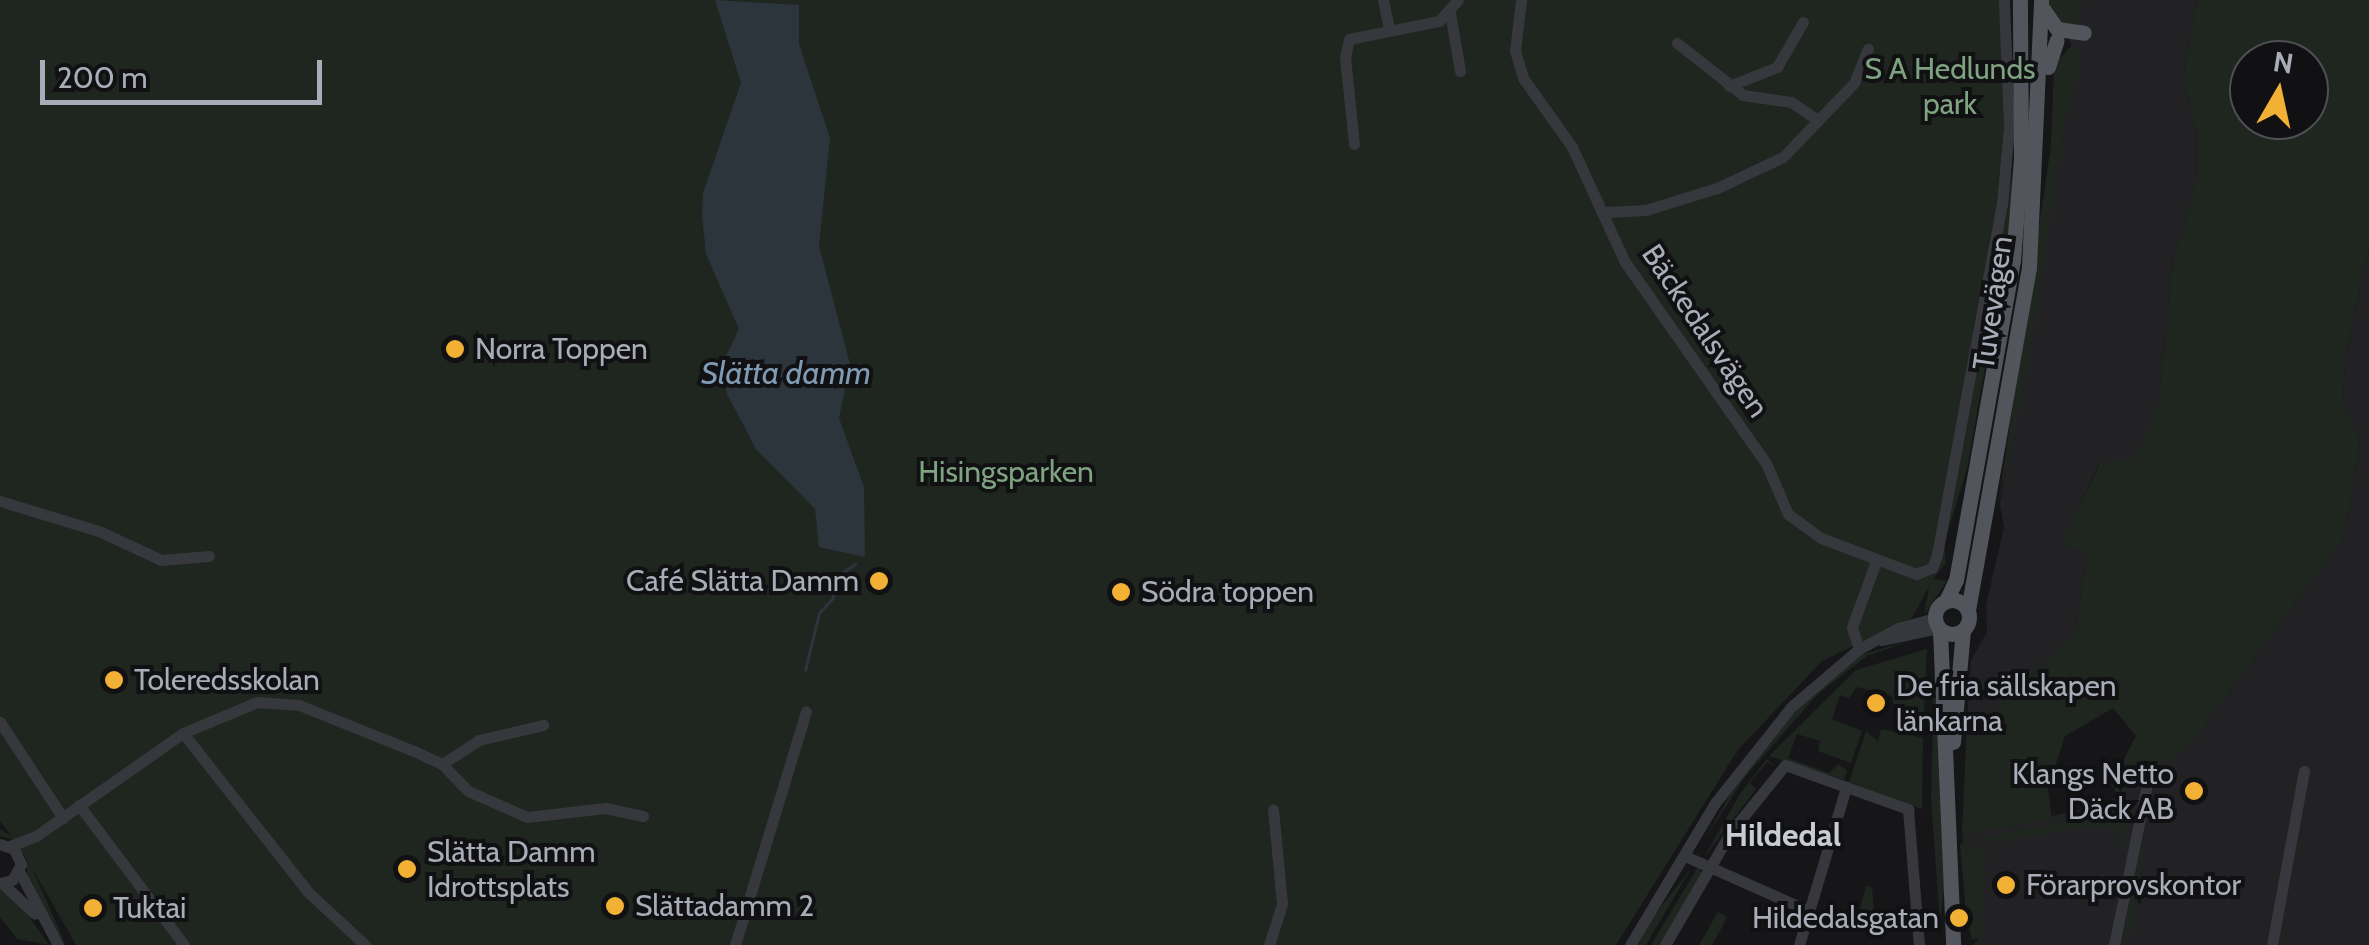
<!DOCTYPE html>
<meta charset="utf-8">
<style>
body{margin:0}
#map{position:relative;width:2369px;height:945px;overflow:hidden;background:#161618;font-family:Cabin,sans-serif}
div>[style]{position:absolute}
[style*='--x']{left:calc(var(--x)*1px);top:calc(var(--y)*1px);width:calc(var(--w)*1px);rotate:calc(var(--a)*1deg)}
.built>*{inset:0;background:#222225}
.green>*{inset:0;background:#1e261f}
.water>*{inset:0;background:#2c353c}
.stream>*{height:2.5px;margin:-1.25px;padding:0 1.25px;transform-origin:1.25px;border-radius:1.25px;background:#2c353c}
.minor>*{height:11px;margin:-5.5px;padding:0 5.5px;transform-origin:5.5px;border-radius:5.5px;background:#37383d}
.major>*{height:15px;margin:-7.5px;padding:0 7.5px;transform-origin:7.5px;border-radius:7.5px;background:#53555c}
.major>.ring{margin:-7.5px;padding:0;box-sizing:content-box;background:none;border:15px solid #53555c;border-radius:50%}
.dots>*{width:28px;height:28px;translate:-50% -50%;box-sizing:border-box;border:5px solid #111113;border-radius:50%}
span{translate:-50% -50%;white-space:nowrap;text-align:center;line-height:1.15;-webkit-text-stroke:8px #111113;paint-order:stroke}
.park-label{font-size:30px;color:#7fa381}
.street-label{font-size:30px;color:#a8adb8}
.poi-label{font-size:30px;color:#a8adb8}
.left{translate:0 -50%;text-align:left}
.right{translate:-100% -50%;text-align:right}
.water-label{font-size:32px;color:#7f9bb3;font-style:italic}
.neighbourhood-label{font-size:32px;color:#c9ccd4;font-weight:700}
.north{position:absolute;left:2229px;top:40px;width:100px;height:100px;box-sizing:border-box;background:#111113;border:2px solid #4d4f55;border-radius:50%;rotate:9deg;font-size:28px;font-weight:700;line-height:40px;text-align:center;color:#a8adb8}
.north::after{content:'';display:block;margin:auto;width:35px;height:45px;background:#f2b134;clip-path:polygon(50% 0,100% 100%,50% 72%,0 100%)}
.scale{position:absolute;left:40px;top:60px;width:282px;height:45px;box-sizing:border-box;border:5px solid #a8adb8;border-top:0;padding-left:12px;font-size:30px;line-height:35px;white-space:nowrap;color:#a8adb8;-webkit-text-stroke:8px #111113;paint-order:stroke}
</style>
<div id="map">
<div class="built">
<i style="clip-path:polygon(2048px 0,2197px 0,2183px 78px,2197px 134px,2196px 184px,2173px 259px,2159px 399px,2149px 431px,2136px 461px,2099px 463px,2063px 543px,2087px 555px,2075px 633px,1966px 742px,1971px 660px,1987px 632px,1986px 605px,2004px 527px,2000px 504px,2064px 127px,2081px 63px)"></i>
<i style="clip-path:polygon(2369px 246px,2369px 945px,1979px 945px,1962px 834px,2087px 809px,2119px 797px,2189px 746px,2344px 538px,2360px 443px,2343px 398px,2345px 358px)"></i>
</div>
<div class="green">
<i style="clip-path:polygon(0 0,2009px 0,2012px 214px,1967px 469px,1944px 544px,1946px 563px,1933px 579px,1947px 581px,1924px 615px,1929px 587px,1912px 618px,1822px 661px,1737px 751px,1616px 945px,76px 945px,32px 868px,66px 945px,27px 886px,27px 860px,14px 840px,0 836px,0 829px,11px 836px,0 821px)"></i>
<i style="clip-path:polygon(2046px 0,2083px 0,2078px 19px,2071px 25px,2055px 21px)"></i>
<i style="clip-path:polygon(evenodd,2197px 0,2369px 0,2369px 246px,2345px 358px,2343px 398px,2360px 443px,2344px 538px,2189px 746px,2119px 797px,2111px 784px,2136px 736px,2113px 708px,2065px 736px,2048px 789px,2052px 819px,1962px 834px,1966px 742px,2075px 633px,2087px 555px,2062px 543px,2100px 463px,2136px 460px,2159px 399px,2173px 259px,2196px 184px,2197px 134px,2183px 78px,2197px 0,2249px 60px,2309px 60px,2309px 120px,2249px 120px,2249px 60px)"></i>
<i style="clip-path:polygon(2072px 45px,2081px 52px,2080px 69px,2064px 127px,2027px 374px,1998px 505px,2051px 145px,2054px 64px)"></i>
<i style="clip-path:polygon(1918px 638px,1867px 656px,1818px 694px,1744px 778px,1704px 841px,1735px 785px,1800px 706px,1857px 656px)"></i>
<i style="clip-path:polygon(1927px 649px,1923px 733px,1897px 723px,1892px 696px,1857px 687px,1849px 698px,1840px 695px,1832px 719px,1862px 731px,1851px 763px,1818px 751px,1820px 741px,1797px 734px,1788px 758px,1829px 773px,1838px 764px,1847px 770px,1844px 780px,1769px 756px,1856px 670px)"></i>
<i style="clip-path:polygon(1934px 666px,1946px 872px,1940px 922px,1931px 800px)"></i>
<i style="clip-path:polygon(1881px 729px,1923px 738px,1922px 809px,1849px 782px,1866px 731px,1878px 741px)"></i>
<i style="clip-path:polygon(1767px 759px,1774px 766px,1767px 762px,1750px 783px,1756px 789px,1703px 859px,1740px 794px)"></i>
<i style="clip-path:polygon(2099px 814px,2128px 818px,2123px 848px,2117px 846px,2119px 830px,2092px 826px,2001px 842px,1977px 839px)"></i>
<i style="clip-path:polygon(1965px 840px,1973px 848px,1986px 846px,1981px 936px,1982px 942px,1998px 945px,1973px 945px,1980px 937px,1972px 940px,1966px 913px,1960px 845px)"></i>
<i style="clip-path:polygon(2146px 844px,2132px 935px,2135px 938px,2125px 930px,2139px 850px)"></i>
<i style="clip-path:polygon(1692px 867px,1646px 945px,1637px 945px,1654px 916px)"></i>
<i style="clip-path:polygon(1698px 867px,1702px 873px,1672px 927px,1660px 945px,1651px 945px)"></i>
<i style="clip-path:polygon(1866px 886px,1872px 887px,1875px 923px,1857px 919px)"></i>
<i style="clip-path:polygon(0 889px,19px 902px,49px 945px,17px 939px,0 917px)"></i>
<i style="clip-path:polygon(1718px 912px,1727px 917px,1720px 931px,1712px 945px,1699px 945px)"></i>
</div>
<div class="water">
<i style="clip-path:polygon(715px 0,799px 5px,799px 44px,830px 138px,819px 246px,850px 364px,839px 418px,864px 487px,865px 557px,819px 547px,815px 509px,756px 449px,727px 394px,725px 358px,739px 329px,706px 254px,702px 215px,703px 193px,741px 83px)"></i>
</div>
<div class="stream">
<i style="--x:805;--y:670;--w:59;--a:-76.2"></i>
<i style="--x:819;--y:613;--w:21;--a:-47"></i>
<i style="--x:833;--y:598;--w:20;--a:-90"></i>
<i style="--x:833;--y:578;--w:26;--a:-32"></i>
</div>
<div class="minor">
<i style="--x:1383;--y:0;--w:29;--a:78"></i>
<i style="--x:1521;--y:0;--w:51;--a:96.7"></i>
<i style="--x:1515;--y:51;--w:28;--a:73"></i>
<i style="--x:1523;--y:78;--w:85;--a:54.6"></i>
<i style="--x:1572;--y:147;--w:127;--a:65.3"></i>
<i style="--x:1625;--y:262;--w:246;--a:55"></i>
<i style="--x:1766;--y:463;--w:56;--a:66.7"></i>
<i style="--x:1788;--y:514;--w:41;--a:36"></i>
<i style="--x:1821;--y:538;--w:102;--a:20.8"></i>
<i style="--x:1916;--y:574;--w:17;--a:-21"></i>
<i style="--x:1932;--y:568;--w:15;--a:-70"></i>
<i style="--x:1937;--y:554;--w:356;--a:-79.5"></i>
<i style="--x:2002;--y:204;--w:77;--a:-84.8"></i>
<i style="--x:2009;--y:127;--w:127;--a:-92.3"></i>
<i style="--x:1450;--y:13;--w:59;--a:80.2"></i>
<i style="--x:1677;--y:43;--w:84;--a:38.2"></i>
<i style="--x:1743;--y:95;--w:49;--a:8.3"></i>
<i style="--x:1791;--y:102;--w:32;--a:34"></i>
<i style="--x:1729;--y:86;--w:52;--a:-21.6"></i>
<i style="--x:1777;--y:67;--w:52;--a:-60"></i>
<i style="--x:1354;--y:144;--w:87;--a:-95.9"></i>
<i style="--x:1345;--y:57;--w:18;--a:-77"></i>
<i style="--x:1349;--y:39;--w:92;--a:-11.3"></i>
<i style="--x:1439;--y:21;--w:28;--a:-48"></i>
<i style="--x:1606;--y:212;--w:40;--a:-2.9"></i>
<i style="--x:1646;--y:210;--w:74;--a:-17.2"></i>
<i style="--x:1717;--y:188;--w:73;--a:-25.2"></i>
<i style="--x:1783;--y:157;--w:103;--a:-46.2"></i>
<i style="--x:1854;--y:83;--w:37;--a:-68"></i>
<i style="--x:0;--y:501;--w:103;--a:16.9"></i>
<i style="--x:99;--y:531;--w:68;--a:25.1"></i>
<i style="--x:161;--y:560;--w:48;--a:-4.8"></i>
<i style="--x:1881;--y:640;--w:58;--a:-11.9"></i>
<i style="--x:1859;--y:649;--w:23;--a:-108"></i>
<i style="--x:1852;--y:627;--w:70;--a:-70"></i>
<i style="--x:0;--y:722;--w:115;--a:56.7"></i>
<i style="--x:183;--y:733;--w:202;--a:51.8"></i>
<i style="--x:308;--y:892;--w:78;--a:42.9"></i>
<i style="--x:442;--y:764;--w:44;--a:-33"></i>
<i style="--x:479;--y:740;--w:66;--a:-13.2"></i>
<i style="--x:79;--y:805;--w:175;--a:53.1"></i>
<i style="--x:0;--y:844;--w:15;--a:20"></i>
<i style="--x:14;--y:849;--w:17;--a:65"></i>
<i style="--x:21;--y:864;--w:18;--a:119"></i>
<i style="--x:12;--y:880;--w:12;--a:166"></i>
<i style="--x:10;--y:846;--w:28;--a:-21"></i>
<i style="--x:36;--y:836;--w:179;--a:-35"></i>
<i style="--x:183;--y:733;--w:80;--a:-22.7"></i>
<i style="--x:257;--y:702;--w:42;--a:4.1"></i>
<i style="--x:299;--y:705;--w:124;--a:21.8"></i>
<i style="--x:414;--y:751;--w:31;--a:25"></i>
<i style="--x:442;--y:764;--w:37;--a:46"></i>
<i style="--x:468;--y:791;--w:64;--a:23.8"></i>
<i style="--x:527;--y:817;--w:79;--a:-6.6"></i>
<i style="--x:605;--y:808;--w:39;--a:12"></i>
<i style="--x:1685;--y:856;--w:136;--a:23.9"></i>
<i style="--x:19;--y:871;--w:84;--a:62.2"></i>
<i style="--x:2;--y:883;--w:45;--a:43.2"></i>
<i style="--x:735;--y:945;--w:244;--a:-73.1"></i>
<i style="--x:1269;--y:945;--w:43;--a:-72.4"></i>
<i style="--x:1282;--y:904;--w:95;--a:-95.4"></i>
<i style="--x:1630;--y:945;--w:165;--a:-59.1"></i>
<i style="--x:1715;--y:803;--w:122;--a:-51.6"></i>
<i style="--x:1791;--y:707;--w:89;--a:-40.5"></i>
<i style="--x:1859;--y:649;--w:44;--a:-28.3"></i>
<i style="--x:1898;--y:628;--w:39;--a:-15"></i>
<i style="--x:1665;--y:945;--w:129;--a:-59.9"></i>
<i style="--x:1730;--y:833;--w:87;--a:-51"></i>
<i style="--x:1785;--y:765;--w:131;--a:19.7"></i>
<i style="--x:1908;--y:809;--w:136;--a:85.4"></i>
<i style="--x:1799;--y:945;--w:165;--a:-73.4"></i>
<i style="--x:2114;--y:945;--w:169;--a:-78.4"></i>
<i style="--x:2272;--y:945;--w:177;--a:-79.6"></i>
</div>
<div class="major">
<i style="--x:2043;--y:9;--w:24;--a:55"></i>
<i style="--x:2057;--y:29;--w:27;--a:8"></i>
<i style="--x:2048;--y:67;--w:28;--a:-72"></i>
<i class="ring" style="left:1935px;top:600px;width:19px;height:19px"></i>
<i style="--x:1946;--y:601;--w:23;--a:-65"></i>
<i style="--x:1956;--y:580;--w:325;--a:-79.9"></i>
<i style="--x:2013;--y:260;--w:101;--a:-85.5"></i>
<i style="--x:2021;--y:159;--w:159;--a:-90.4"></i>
<i style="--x:1968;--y:610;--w:348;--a:-79.9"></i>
<i style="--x:2029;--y:267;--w:267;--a:-87.4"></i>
<i style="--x:1940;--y:630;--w:315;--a:87.6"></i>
<i style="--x:1953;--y:742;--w:112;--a:-84.9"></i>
</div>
<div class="dots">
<i style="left:455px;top:349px;background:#f2b134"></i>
<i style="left:879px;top:581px;background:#f2b134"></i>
<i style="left:1121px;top:592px;background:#f2b134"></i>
<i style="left:114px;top:680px;background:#f2b134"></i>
<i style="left:1876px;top:703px;background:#f2b134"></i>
<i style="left:2194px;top:791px;background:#f2b134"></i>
<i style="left:407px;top:869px;background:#f2b134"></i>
<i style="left:2006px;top:885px;background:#f2b134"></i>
<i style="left:615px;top:906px;background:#f2b134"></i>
<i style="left:93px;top:908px;background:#f2b134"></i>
<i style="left:1959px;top:918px;background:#f2b134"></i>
</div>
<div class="park-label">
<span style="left:1950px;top:86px">S A Hedlunds<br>park</span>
<span style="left:1006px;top:472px">Hisingsparken</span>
</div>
<div class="street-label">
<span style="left:1993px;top:303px;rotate:-82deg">Tuvevägen</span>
<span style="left:1705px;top:331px;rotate:56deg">Bäckedalsvägen</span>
</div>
<div class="poi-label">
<span class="left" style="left:475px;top:349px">Norra Toppen</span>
<span class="right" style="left:859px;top:581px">Café Slätta Damm</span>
<span class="left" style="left:1141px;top:592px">Södra toppen</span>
<span class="left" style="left:134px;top:680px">Toleredsskolan</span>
<span class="left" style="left:1896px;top:703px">De fria sällskapen<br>länkarna</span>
<span class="right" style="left:2174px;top:791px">Klangs Netto<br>Däck AB</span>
<span class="left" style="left:427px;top:869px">Slätta Damm<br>Idrottsplats</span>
<span class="left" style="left:2026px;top:885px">Förarprovskontor</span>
<span class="left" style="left:635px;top:906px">Slättadamm 2</span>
<span class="left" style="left:113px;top:908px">Tuktai</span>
<span class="right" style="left:1939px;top:918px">Hildedalsgatan</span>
</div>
<div class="water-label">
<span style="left:786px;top:373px">Slätta damm</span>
</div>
<div class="neighbourhood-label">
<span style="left:1783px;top:835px">Hildedal</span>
</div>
<div class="north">N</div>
<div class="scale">200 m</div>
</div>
